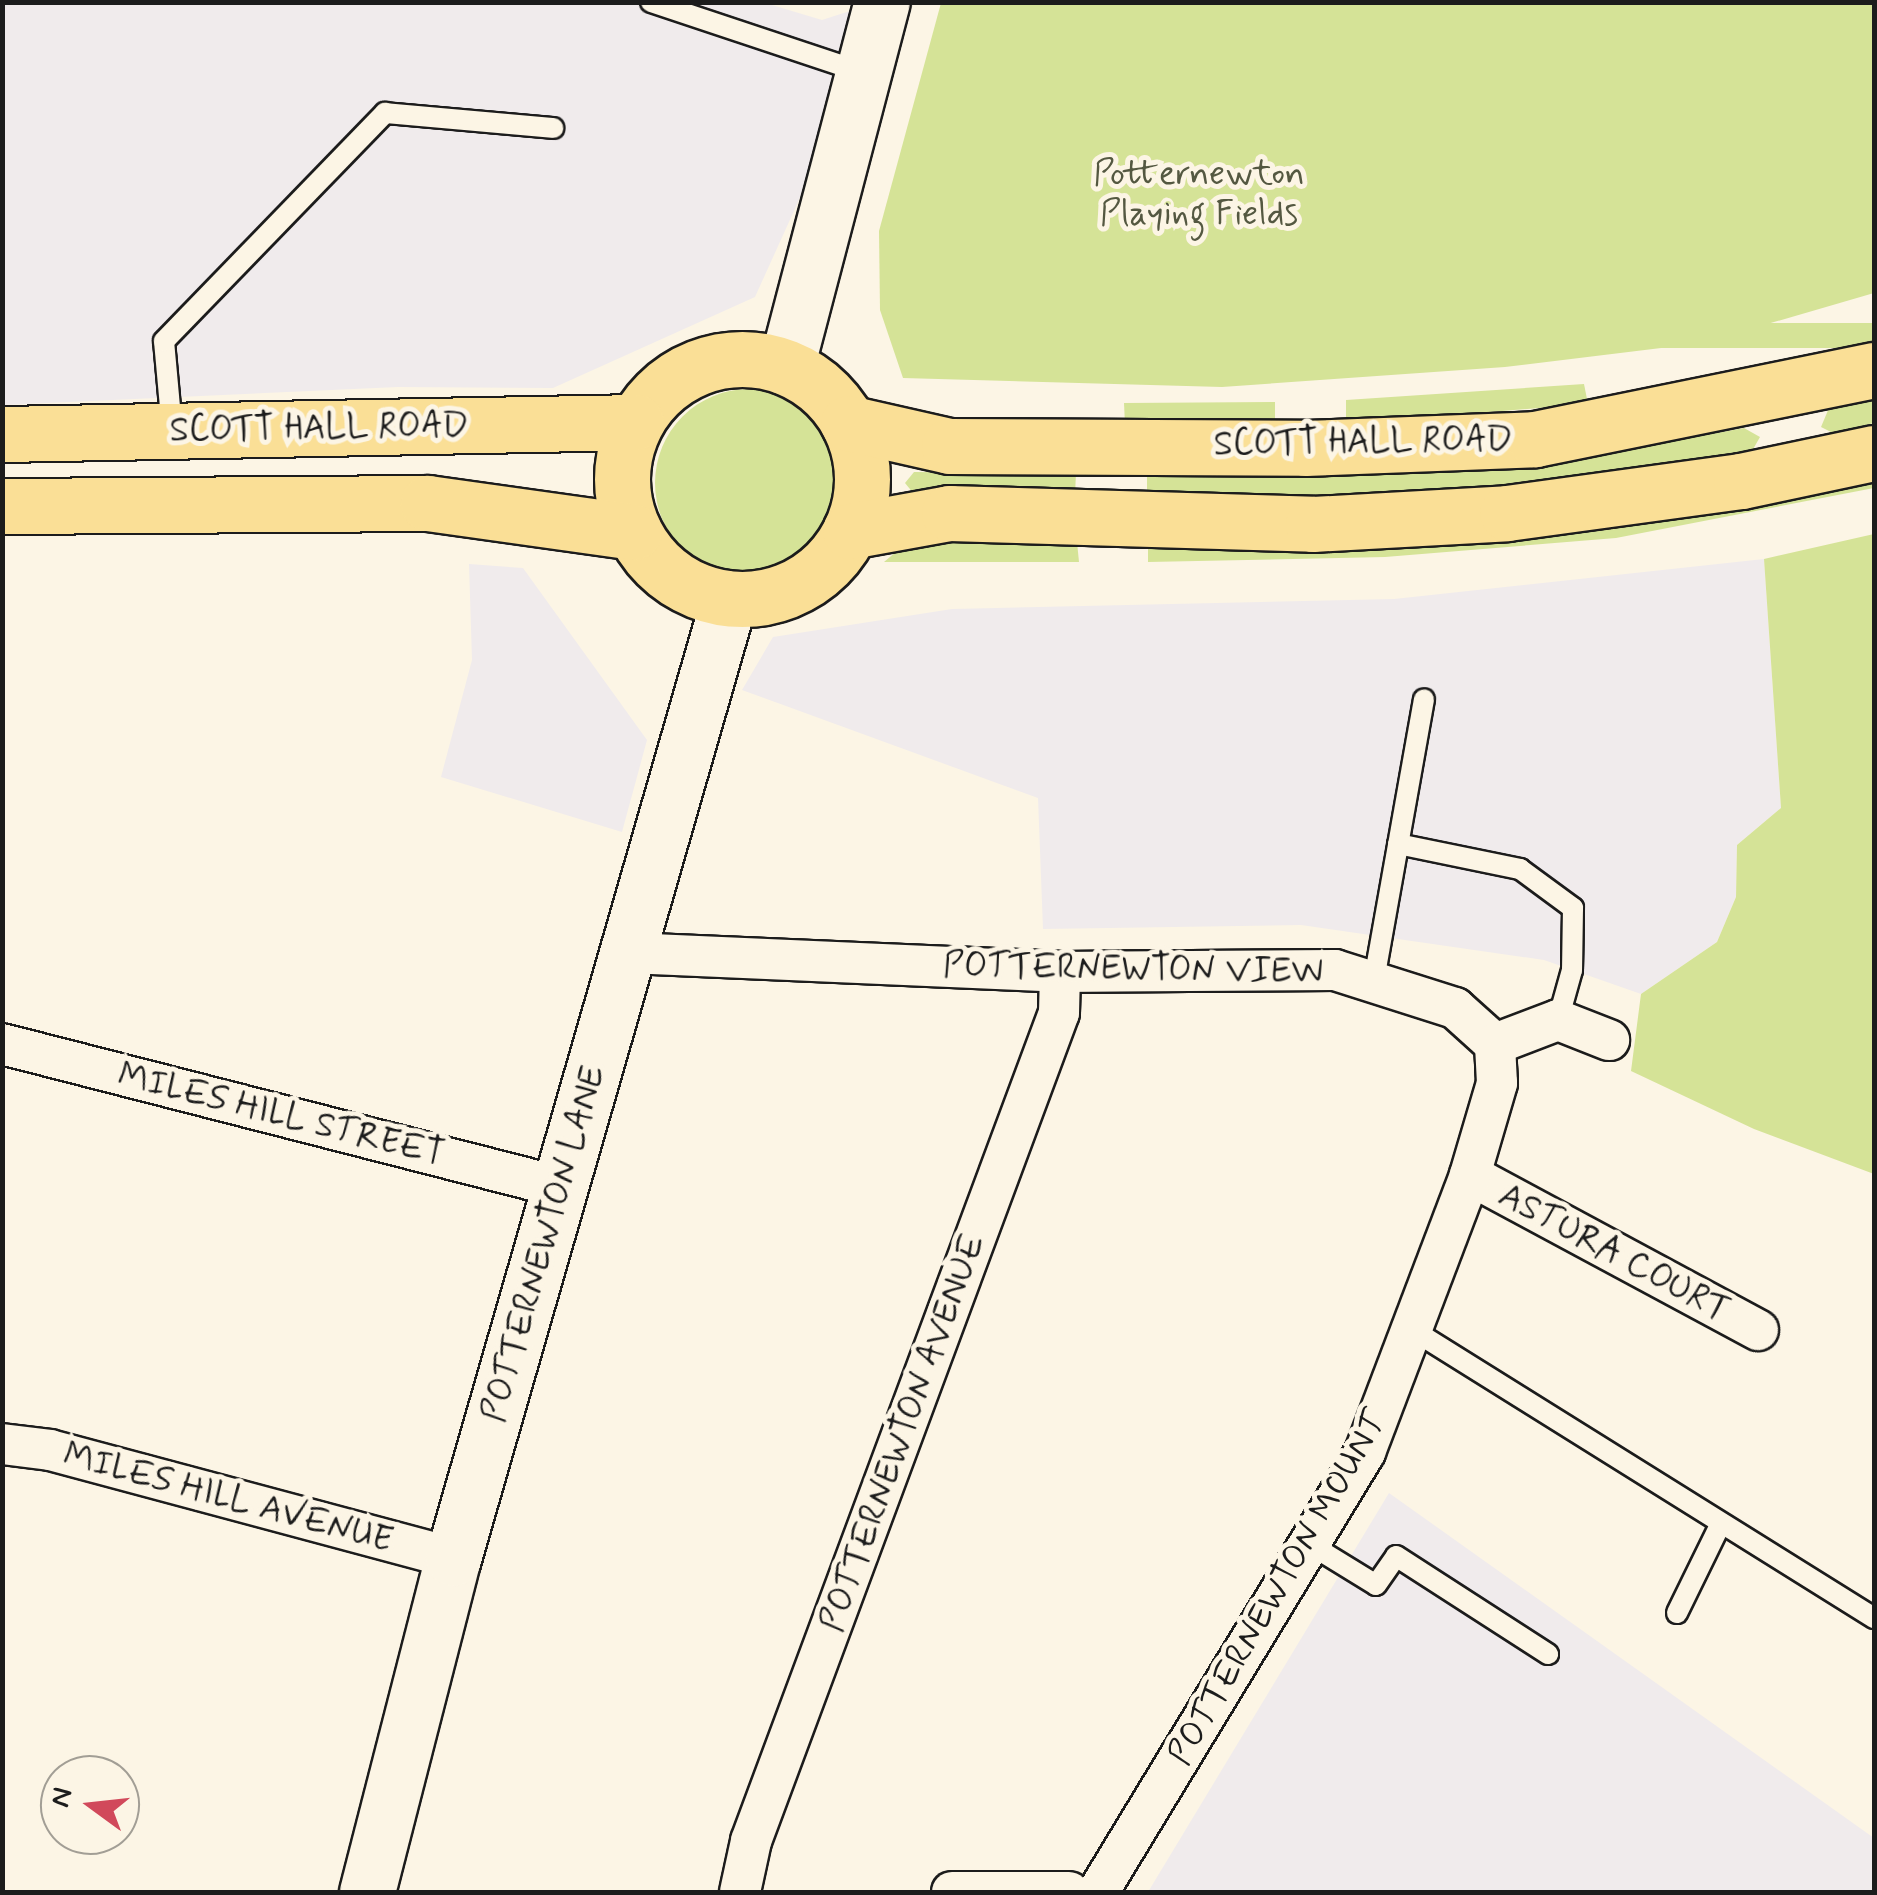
<!DOCTYPE html>
<style>
body{margin:0}
#map{position:relative;width:1877px;height:1895px;overflow:hidden;background:#fcf5e5;font-family:Mynerve,sans-serif}
div>[style]{position:absolute}
[style*='--x']{left:calc(var(--x)*1px);top:calc(var(--y)*1px);width:calc(var(--w)*1px);rotate:calc(var(--a)*1deg)}
.built>*{inset:0;background:#f0ebec}
.green>*{inset:0;background:#d5e397;transform-origin:0 0}
.round{border-radius:50%}
.roads{filter:drop-shadow(2px 0 #1c1c1c) drop-shadow(-2px 0 #1c1c1c) drop-shadow(0 2px #1c1c1c) drop-shadow(0 -2px #1c1c1c)}
.service>*{height:20px;margin:-10px;padding:0 10px;transform-origin:10px;border-radius:10px;background:#fcf5e5}
.minor>*{height:40px;margin:-20px;padding:0 20px;transform-origin:20px;border-radius:20px;background:#fcf5e5}
.secondary>*{height:55px;margin:-27.5px;padding:0 27.5px;transform-origin:27.5px;border-radius:27.5px;background:#fcf5e5}
.trunk>*{height:55px;margin:-27.5px;padding:0 27.5px;transform-origin:27.5px;border-radius:27.5px;background:#fadf96}
.trunk>.ring{margin:-27.5px;padding:0;box-sizing:content-box;background:none;border:55px solid #fadf96;border-radius:50%}
span{translate:-50% -50%;white-space:nowrap;text-align:center;line-height:1.15;-webkit-text-stroke:10px #fcf5e5;paint-order:stroke}
.park-label{font-size:35px;color:#545841}
.street-label{font-size:35px;color:#1c1c1c}
.frame{position:absolute;inset:0;border:5px solid #1c1c1c;pointer-events:none}
.north{position:absolute;left:40px;top:1755px;width:100px;height:100px;box-sizing:border-box;background:#fcf5e5;border:2px solid #a29e95;border-radius:50%;rotate:285deg;font-size:28px;font-weight:700;line-height:40px;text-align:center;color:#1c1c1c}
.north::after{content:'';display:block;margin:auto;width:35px;height:45px;background:#d1495b;clip-path:polygon(50% 0,100% 100%,50% 72%,0 100%)}
</style>
<div id="map">
<div class="built">
<i style="clip-path:polygon(762px 2px,822px 20px,856px 9px,812px 171px,755px 297px,553px 388px,398px 387px,3px 405px,2px 3px)"></i>
<i style="clip-path:polygon(1764px 559px,1781px 808px,1737px 845px,1736px 897px,1717px 942px,1641px 994px,1544px 960px,1301px 925px,1043px 929px,1038px 798px,742px 690px,773px 637px,952px 609px,1394px 599px)"></i>
<i style="clip-path:polygon(469px 564px,523px 568px,647px 740px,622px 832px,441px 777px,472px 660px)"></i>
<i style="clip-path:polygon(1389px 1493px,1874px 1838px,1874px 1892px,1148px 1892px)"></i>
</div>
<div class="green">
<i style="clip-path:polygon(941px 3px,1874px 3px,1874px 293px,1702px 343px,1505px 367px,1222px 387px,903px 378px,880px 310px,879px 231px)"></i>
<i style="left:1874px;top:323px;width:25px;height:272px;rotate:90deg"></i>
<i style="clip-path:polygon(1584px 384px,1588px 404px,1346px 424px,1346px 400px)"></i>
<i class="round" style="left:655px;top:389px;width:188px;height:188px"></i>
<i style="clip-path:polygon(1874px 400px,1874px 423px,1833px 433px,1821px 427px,1829px 408px)"></i>
<i style="clip-path:polygon(1275px 402px,1275px 421px,1125px 425px,1124px 403px)"></i>
<i style="clip-path:polygon(1744px 428px,1760px 437px,1752px 451px,1582px 482px,1325px 497px,1147px 496px,1147px 473px,1468px 470px,1576px 459px)"></i>
<i style="clip-path:polygon(1874px 469px,1874px 488px,1616px 538px,1385px 557px,1148px 562px,1148px 542px)"></i>
<i style="clip-path:polygon(914px 472px,1076px 473px,1075px 495px,914px 494px,905px 483px)"></i>
<i style="clip-path:polygon(1874px 534px,1874px 1174px,1754px 1129px,1631px 1071px,1641px 994px,1717px 942px,1736px 897px,1737px 845px,1781px 808px,1764px 559px)"></i>
<i style="clip-path:polygon(937px 539px,1077px 542px,1079px 562px,884px 562px,904px 545px)"></i>
</div>
<div class="roads">
<div class="service">
<i style="--x:651;--y:2;--w:222;--a:18.4"></i>
<i style="--x:172;--y:429;--w:88;--a:-95.2"></i>
<i style="--x:164;--y:341;--w:318;--a:-45.9"></i>
<i style="--x:385;--y:113;--w:169;--a:5.1"></i>
<i style="--x:1398;--y:844;--w:125;--a:11.6"></i>
<i style="--x:1520;--y:869;--w:66;--a:36.3"></i>
<i style="--x:1573;--y:908;--w:62;--a:90.9"></i>
<i style="--x:1572;--y:970;--w:52;--a:105.6"></i>
<i style="--x:1374;--y:980;--w:285;--a:-79.9"></i>
<i style="--x:1416;--y:1332;--w:540;--a:31.98"></i>
<i style="--x:1311;--y:1545;--w:76;--a:31.6"></i>
<i style="--x:1376;--y:1585;--w:35;--a:-55"></i>
<i style="--x:1396;--y:1556;--w:181;--a:32.8"></i>
<i style="--x:1677;--y:1613;--w:100;--a:-63.9"></i>
</div>
<div class="minor">
<i style="--x:629;--y:953;--w:431;--a:2.5"></i>
<i style="--x:1060;--y:972;--w:275;--a:-0.4"></i>
<i style="--x:1335;--y:970;--w:126;--a:17.6"></i>
<i style="--x:1455;--y:1008;--w:54;--a:42"></i>
<i style="--x:1495;--y:1044;--w:67;--a:-20.9"></i>
<i style="--x:1558;--y:1020;--w:55;--a:21.4"></i>
<i style="--x:2;--y:1044;--w:576;--a:14.37"></i>
<i style="--x:1470;--y:1175;--w:327;--a:28.3"></i>
<i style="--x:2;--y:1444;--w:48;--a:7.1"></i>
<i style="--x:50;--y:1450;--w:417;--a:15"></i>
<i style="--x:740;--y:1892;--w:52;--a:-77.8"></i>
<i style="--x:751;--y:1841;--w:883;--a:-69.6"></i>
<i style="--x:1059;--y:1013;--w:41;--a:-88.6"></i>
<i style="--x:952;--y:1892;--w:117;--a:0"></i>
<i style="--x:1098;--y:1892;--w:515;--a:-58.75"></i>
<i style="--x:1365;--y:1452;--w:296;--a:-69.2"></i>
<i style="--x:1470;--y:1175;--w:96;--a:-73.6"></i>
<i style="--x:1497;--y:1083;--w:39;--a:-93"></i>
</div>
<div class="secondary">
<i style="--x:786;--y:367;--w:377;--a:-75.3"></i>
<i style="--x:367;--y:1892;--w:345;--a:-75.6"></i>
<i style="--x:453;--y:1558;--w:998;--a:-73.94"></i>
</div>
<div class="trunk">
<i class="ring" style="left:622px;top:359px;width:185px;height:185px"></i>
<i style="--x:848;--y:423;--w:104;--a:12.8"></i>
<i style="--x:949;--y:446;--w:356;--a:0.3"></i>
<i style="--x:1305;--y:448;--w:230;--a:-2.2"></i>
<i style="--x:1535;--y:439;--w:346;--a:-11.5"></i>
<i style="--x:2;--y:434;--w:634;--a:-1.08"></i>
<i style="--x:2;--y:506;--w:426;--a:-0.4"></i>
<i style="--x:428;--y:503;--w:208;--a:8"></i>
<i style="--x:850;--y:531;--w:101;--a:-10.3"></i>
<i style="--x:949;--y:513;--w:364;--a:1.7"></i>
<i style="--x:1313;--y:524;--w:194;--a:-3.2"></i>
<i style="--x:1507;--y:513;--w:236;--a:-7.8"></i>
<i style="--x:1741;--y:481;--w:136;--a:-11.9"></i>
</div>
</div>
<div class="park-label">
<span style="left:1199px;top:194px">Potternewton<br>Playing Fields</span>
</div>
<div class="street-label">
<span style="left:319px;top:428px;rotate:-1deg">SCOTT HALL ROAD</span>
<span style="left:1363px;top:442px;rotate:-1deg">SCOTT HALL ROAD</span>
<span style="left:1133px;top:969px;rotate:1deg">POTTERNEWTON VIEW</span>
<span style="left:281px;top:1115px;rotate:14deg">MILES HILL STREET</span>
<span style="left:544px;top:1244px;rotate:-74deg">POTTERNEWTON LANE</span>
<span style="left:1614px;top:1253px;rotate:28deg">ASTURA COURT</span>
<span style="left:903px;top:1433px;rotate:-70deg">POTTERNEWTON AVENUE</span>
<span style="left:228px;top:1498px;rotate:15deg">MILES HILL AVENUE</span>
<span style="left:1278px;top:1588px;rotate:-60deg">POTTERNEWTON MOUNT</span>
</div>
<div class="frame"></div>
<div class="north">N</div>
</div>
